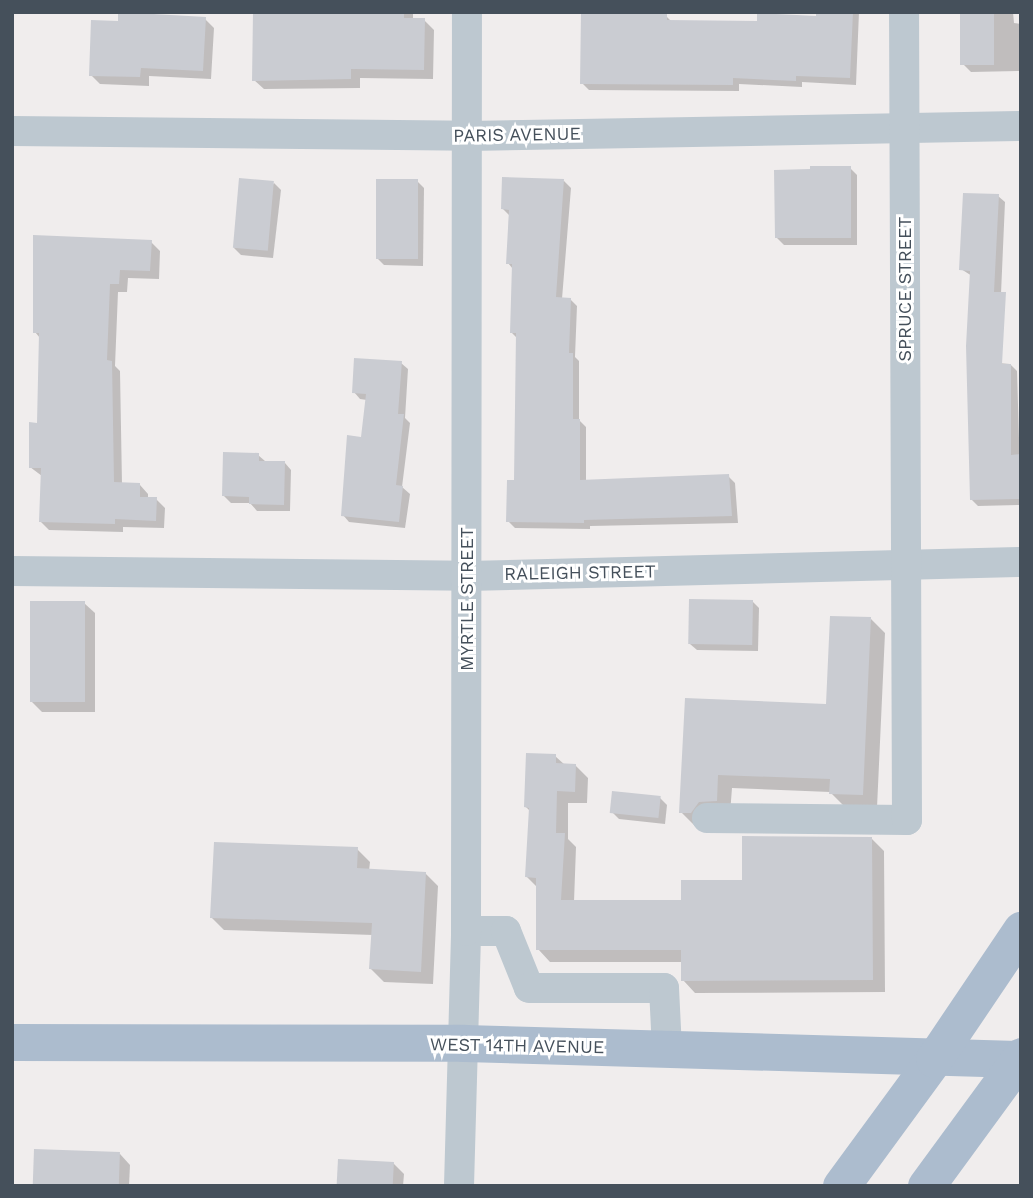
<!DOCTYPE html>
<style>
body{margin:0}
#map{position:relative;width:1033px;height:1198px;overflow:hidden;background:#f0eded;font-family:"Work Sans",sans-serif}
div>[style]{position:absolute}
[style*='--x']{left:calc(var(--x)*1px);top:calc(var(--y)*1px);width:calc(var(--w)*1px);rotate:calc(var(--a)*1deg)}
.shadow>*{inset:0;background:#0003}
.building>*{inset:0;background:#caccd2;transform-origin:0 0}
.minor>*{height:30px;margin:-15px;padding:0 15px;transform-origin:15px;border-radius:15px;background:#bdc8d0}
.major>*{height:37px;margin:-18.5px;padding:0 18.5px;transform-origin:18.5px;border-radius:18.5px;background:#acbcce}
span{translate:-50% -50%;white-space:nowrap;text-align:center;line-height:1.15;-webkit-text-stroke:6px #fff;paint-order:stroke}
.street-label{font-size:18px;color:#45505b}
.frame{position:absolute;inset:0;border:14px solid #45505b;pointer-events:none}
</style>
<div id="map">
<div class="shadow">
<i style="clip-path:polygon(120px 12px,205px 19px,214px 28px,211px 79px,149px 76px,149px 86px,100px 84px,91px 75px,120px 23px)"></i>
<i style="clip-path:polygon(255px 12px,413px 12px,413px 20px,424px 20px,434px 30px,433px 79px,360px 78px,360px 88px,264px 89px,254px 80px)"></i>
<i style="clip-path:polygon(582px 12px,666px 16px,672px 22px,759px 23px,818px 17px,818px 12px,859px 12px,856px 85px,802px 82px,802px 87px,739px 84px,739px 91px,589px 90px,582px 83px)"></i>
<i style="clip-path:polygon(962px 12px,1013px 12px,1014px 23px,1021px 24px,1021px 71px,971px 72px,963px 64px)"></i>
<i style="clip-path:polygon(850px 168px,857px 175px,857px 245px,784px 245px,777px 238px)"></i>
<i style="clip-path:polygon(417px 181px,424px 188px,423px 266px,384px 265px,377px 258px)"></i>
<i style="clip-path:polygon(564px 181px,571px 188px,562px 299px,570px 299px,577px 306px,575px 357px,579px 361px,579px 420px,586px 427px,586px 481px,728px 476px,735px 483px,738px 523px,590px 526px,590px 529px,515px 528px,508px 521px,516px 482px,518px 339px,512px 333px,513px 269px,508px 263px,509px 215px,503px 209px)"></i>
<i style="clip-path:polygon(274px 183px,281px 190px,273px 258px,241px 255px,234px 248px)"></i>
<i style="clip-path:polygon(998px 196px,1005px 202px,998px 363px,1010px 364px,1017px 371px,1021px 505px,978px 506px,971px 499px,972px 276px,961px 269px)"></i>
<i style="clip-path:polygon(151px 242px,160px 251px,159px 279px,128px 278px,127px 292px,118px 292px,115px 366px,120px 371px,122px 484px,140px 485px,148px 494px,148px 499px,156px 499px,165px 508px,164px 528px,123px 527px,123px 532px,49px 530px,41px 522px,42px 476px,30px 467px,38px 424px,40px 338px,35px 332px)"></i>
<i style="clip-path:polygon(401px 363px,408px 369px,405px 418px,410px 423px,402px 487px,410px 494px,405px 528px,349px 522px,343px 515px,363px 439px,367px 400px,360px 399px,354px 392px)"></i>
<i style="clip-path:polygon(258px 455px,265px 461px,285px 463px,291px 470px,290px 511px,257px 511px,250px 503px,231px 503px,224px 496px)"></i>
<i style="clip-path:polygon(752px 601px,759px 608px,758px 651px,697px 650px,690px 644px)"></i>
<i style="clip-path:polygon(84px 603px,95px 613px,95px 712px,42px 712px,32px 702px)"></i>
<i style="clip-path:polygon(871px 619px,885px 633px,877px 808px,845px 807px,830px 792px,732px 788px,730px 814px,695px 826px,681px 812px,686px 699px,828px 706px)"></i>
<i style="clip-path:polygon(555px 756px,565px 765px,575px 765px,588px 778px,587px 803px,568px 803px,568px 839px,576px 847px,574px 902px,683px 902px,872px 839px,884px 851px,885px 992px,695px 993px,683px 980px,683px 962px,550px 962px,538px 949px,538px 888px,527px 877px,530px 811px,526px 807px)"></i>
<i style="clip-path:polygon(660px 798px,667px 805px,665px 824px,619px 819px,612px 812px)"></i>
<i style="clip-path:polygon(357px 849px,370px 862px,369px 871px,425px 873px,438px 886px,433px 984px,384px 982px,371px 969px,373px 935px,224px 930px,211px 917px)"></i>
<i style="clip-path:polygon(120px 1154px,130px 1165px,129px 1186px,34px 1186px)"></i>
<i style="clip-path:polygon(393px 1163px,404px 1174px,403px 1186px,338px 1186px)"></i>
</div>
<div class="building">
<i style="clip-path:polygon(118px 12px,206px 17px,203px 71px,141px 68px,140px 77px,89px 76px,91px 20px,118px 21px)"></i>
<i style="clip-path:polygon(253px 12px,404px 12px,404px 18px,425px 18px,424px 70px,351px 69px,351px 79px,252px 81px)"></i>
<i style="clip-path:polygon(581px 12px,667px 14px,667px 20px,757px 21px,757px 13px,816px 16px,816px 12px,853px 12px,850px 78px,796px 76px,796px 81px,733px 78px,733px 85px,580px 84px)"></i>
<i style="left:960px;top:12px;width:34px;height:53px"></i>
<i style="clip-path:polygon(810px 166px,851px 166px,851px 238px,775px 238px,774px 170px,810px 169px)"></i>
<i style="clip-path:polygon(502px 177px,564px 179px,556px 297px,571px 298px,569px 353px,573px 353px,573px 419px,580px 419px,580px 480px,729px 474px,732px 516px,584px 520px,584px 523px,506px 522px,507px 480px,514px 480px,516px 333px,510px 333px,512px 264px,506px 264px,509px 210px,501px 209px)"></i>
<i style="left:239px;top:178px;width:35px;height:70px;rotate:5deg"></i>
<i style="left:376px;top:179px;width:42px;height:80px"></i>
<i style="clip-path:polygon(963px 193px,999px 194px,994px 292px,1006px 292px,1002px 364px,1011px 364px,1011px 455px,1021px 454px,1021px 499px,970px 500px,966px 346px,970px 271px,959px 270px)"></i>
<i style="clip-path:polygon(33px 235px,152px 240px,150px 271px,120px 270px,119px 284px,110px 284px,107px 360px,112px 361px,114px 482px,140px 483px,140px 497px,157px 497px,156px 521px,115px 519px,115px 524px,39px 522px,41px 468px,29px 468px,29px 422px,37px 423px,39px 333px,33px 333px)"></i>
<i style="clip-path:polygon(354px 358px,402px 361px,398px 414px,404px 414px,396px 485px,403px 486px,399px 522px,341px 516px,347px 435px,361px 437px,366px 394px,352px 393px)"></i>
<i style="clip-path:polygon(223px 452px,259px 453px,259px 461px,285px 461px,284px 505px,249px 504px,249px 497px,222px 496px)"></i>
<i style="left:689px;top:599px;width:64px;height:45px;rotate:1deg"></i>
<i style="left:30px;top:601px;width:55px;height:101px"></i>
<i style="clip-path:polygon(830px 616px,871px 617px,863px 795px,829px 794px,830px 779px,718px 775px,717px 801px,699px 802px,691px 813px,679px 813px,685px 698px,826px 704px)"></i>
<i style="clip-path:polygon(526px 753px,556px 754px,556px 763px,576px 764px,575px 792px,557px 791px,556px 833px,565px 833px,561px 900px,681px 900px,681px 880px,742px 880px,742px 836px,872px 837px,873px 980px,681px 981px,681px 950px,536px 950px,536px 878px,525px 877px,529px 808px,524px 807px)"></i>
<i style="left:612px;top:791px;width:49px;height:22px;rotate:6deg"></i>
<i style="clip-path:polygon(214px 842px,358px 847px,357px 868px,426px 872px,421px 972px,369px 969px,372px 923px,210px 918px)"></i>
<i style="left:34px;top:1149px;width:86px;height:37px;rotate:2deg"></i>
<i style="left:338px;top:1159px;width:56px;height:27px;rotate:3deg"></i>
</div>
<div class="minor">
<i style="--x:12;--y:131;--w:457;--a:0.6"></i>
<i style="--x:469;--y:136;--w:552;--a:-1.04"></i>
<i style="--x:12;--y:571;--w:455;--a:0.6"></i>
<i style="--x:467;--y:576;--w:554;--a:-1.45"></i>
<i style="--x:707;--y:818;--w:200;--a:0.6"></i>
<i style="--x:907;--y:820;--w:808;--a:-90.21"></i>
<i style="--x:466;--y:931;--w:40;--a:0"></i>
<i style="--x:506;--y:931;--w:61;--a:68"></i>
<i style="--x:529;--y:988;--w:135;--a:0"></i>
<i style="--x:664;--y:988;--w:62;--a:87.2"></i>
<i style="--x:459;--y:1186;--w:255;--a:-88.4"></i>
<i style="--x:466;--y:931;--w:919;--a:-89.94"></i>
</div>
<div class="major">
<i style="--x:12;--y:1042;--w:452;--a:0.1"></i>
<i style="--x:464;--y:1043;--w:554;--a:1.65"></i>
<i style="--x:841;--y:1186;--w:157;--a:-53.8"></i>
<i style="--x:934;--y:1059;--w:156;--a:-56"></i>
<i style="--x:926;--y:1186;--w:161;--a:-53.8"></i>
</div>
<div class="street-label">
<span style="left:517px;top:135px;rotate:-1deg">PARIS AVENUE</span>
<span style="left:905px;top:289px;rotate:-90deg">SPRUCE STREET</span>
<span style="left:580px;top:573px;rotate:-1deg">RALEIGH STREET</span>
<span style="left:467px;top:599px;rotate:-90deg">MYRTLE STREET</span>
<span style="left:517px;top:1046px;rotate:1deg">WEST 14TH AVENUE</span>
</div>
<div class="frame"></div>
</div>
